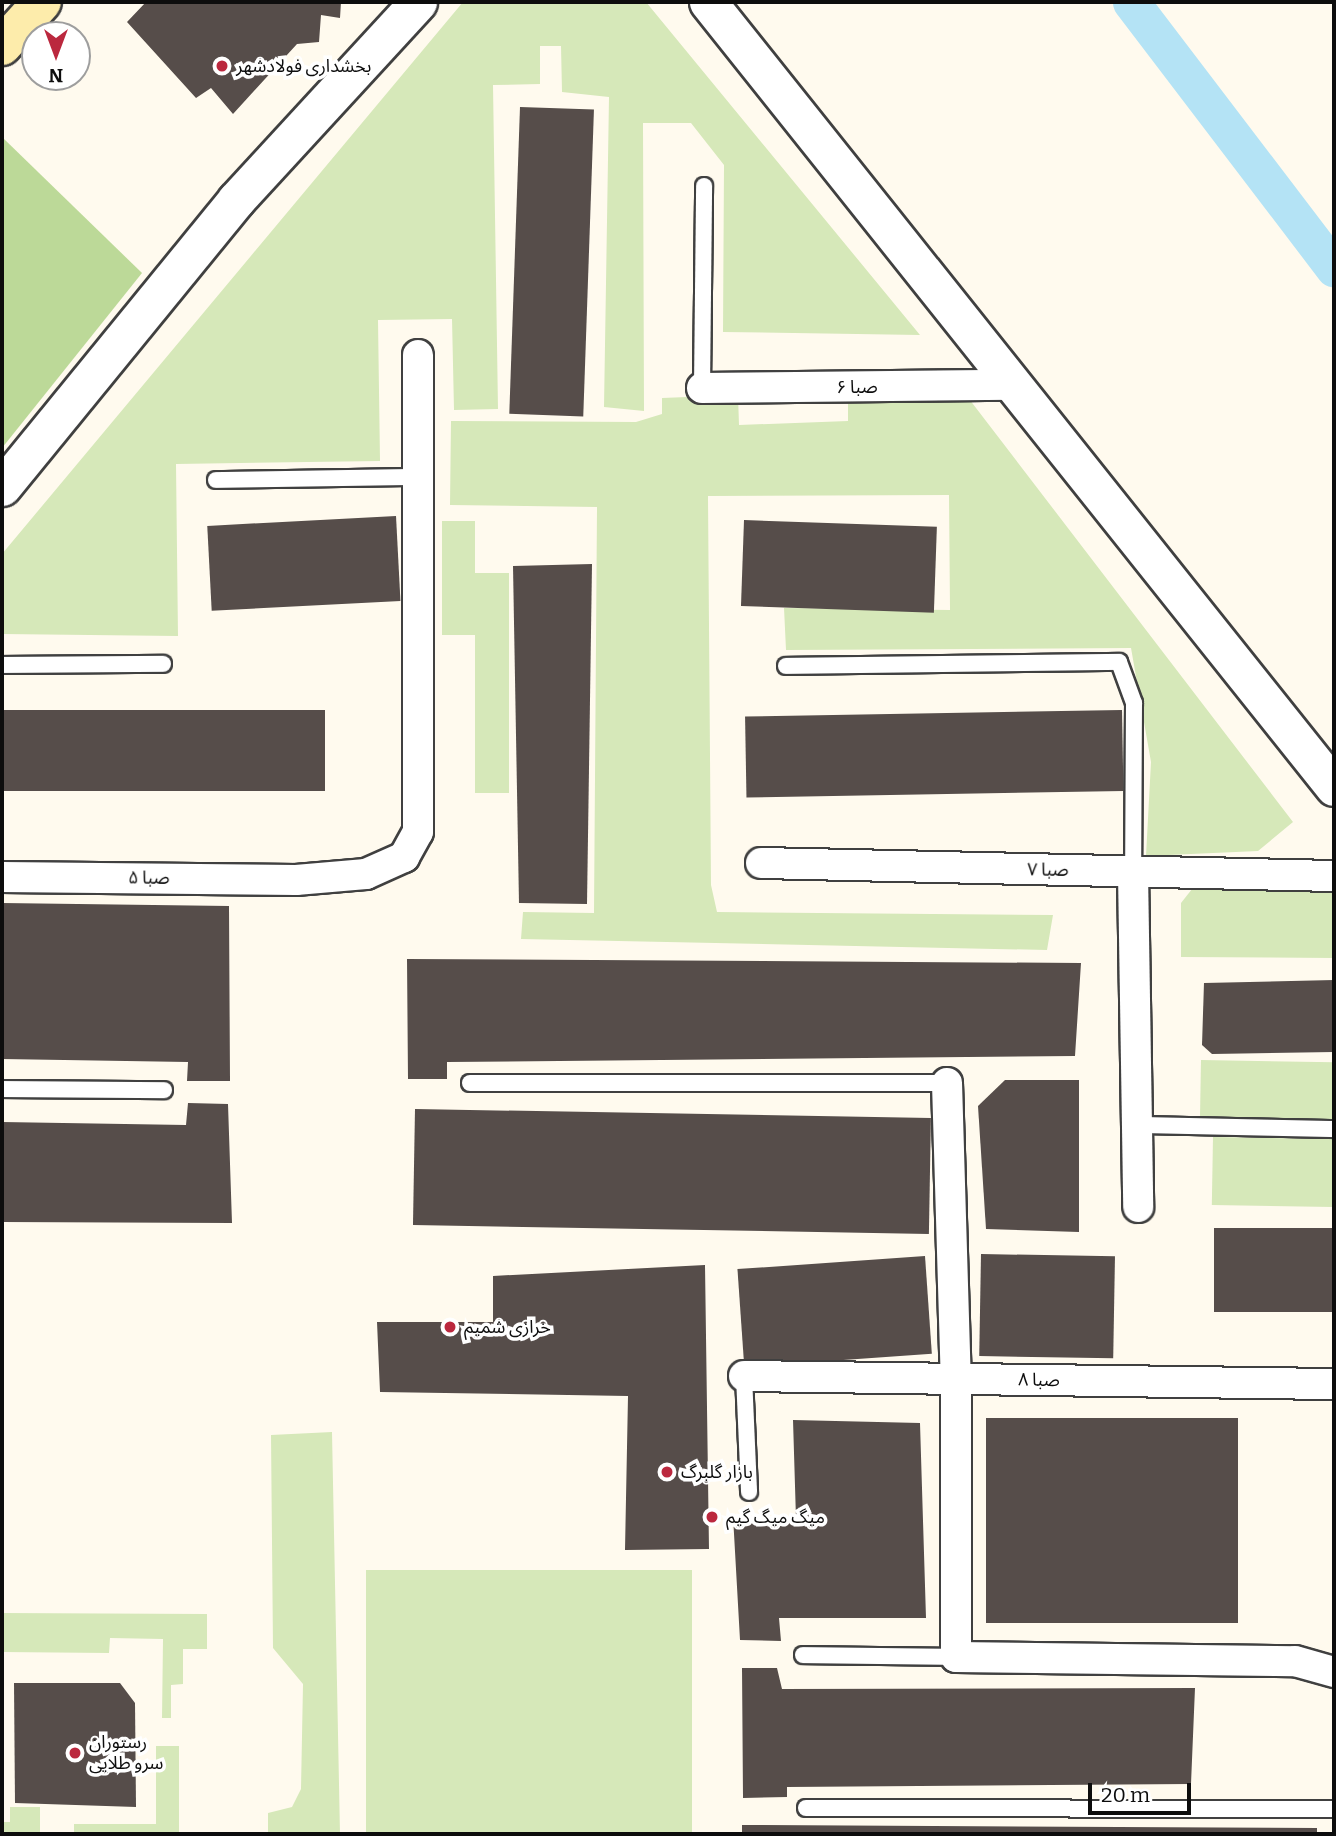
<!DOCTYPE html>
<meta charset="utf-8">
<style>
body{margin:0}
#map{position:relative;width:1336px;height:1836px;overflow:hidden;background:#fffaee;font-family:Bitter,"Noto Sans Arabic",serif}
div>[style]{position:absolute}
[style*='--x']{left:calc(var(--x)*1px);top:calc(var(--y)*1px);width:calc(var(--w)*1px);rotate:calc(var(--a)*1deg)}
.green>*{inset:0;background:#d6e8b9;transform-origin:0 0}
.forest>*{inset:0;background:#bcd998}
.canal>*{height:37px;margin:-18.5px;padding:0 18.5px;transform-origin:18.5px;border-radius:18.5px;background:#b4e3f5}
.building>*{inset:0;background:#564d4a;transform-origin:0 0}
.roads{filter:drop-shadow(2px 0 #404040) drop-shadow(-2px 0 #404040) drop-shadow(0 2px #404040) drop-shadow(0 -2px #404040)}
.service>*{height:16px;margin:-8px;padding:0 8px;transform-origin:8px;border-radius:8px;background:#fff}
.minor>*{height:30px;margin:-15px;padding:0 15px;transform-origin:15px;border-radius:15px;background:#fff}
.tertiary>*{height:37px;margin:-18.5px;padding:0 18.5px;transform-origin:18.5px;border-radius:18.5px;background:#fff}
.secondary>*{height:38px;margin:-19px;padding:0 19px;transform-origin:19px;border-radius:19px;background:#fdecab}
.dots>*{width:19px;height:19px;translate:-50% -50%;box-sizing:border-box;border:4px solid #fff;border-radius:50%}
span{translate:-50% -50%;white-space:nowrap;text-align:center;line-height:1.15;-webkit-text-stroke:7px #fff;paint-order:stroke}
.poi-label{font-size:18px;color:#0d0d0d}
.left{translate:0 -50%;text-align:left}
.street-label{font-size:18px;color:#0d0d0d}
.frame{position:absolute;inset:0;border:4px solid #0d0d0d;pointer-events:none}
.north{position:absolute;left:21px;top:21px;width:70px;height:70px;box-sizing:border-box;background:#fff;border:2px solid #9e9e9e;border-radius:50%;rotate:180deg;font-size:19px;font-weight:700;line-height:28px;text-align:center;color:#0d0d0d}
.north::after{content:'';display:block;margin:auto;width:24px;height:32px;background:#bb283e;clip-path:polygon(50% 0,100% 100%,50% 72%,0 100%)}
.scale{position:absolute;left:1088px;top:1783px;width:103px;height:32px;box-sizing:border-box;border:4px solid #0d0d0d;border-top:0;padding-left:9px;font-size:21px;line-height:24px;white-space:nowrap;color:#0d0d0d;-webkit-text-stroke:5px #fff;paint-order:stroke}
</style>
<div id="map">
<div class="green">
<i style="clip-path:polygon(463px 2px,646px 2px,920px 335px,723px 332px,724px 165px,691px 123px,643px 123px,644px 411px,604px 407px,609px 97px,562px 92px,561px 46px,540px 46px,540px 84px,493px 85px,498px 409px,454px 410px,452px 319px,378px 320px,380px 461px,176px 464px,178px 636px,2px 634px,2px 554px)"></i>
<i style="clip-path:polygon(963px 391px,1293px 822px,1258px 851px,1146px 856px,1151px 762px,1131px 648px,786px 650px,784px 608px,950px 610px,949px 495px,708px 496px,711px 885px,717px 912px,1053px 915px,1047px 950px,521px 939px,523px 912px,594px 913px,597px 507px,450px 505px,451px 421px,636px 422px,662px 414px,662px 398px,738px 395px,739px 425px,848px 421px,848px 396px)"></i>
<i style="clip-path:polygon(442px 521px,475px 521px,475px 573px,509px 573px,509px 793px,475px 793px,475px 635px,442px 635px)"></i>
<i style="clip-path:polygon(1196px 884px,1334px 888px,1334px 958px,1181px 957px,1181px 903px)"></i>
<i style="left:1201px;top:1060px;width:133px;height:57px;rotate:1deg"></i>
<i style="left:1213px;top:1137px;width:121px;height:68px;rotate:1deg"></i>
<i style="clip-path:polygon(332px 1432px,340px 1834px,268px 1834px,268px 1813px,292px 1807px,301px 1789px,303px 1684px,273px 1648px,271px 1435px)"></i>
<i style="left:366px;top:1570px;width:326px;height:264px"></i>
<i style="clip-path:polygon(2px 1613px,207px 1614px,207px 1649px,183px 1649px,183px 1684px,171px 1685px,171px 1718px,162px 1718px,163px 1639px,110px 1638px,109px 1653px,2px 1652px)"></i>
<i style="clip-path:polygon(156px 1746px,179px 1746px,179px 1834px,74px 1834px,74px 1824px,156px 1824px)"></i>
<i style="clip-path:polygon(10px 1807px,40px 1807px,40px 1834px,2px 1834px,2px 1822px,10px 1822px)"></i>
</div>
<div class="forest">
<i style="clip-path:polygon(2px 137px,142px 273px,2px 448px)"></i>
</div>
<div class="canal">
<i style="--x:1131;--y:2;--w:335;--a:52.7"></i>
</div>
<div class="building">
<i style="clip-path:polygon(146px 2px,341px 2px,340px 18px,321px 15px,319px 42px,297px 44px,233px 114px,211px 88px,196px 98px,127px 22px)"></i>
<i style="left:520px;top:107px;width:74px;height:307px;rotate:2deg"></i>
<i style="left:396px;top:516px;width:85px;height:189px;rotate:87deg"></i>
<i style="left:744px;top:520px;width:193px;height:86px;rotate:2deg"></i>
<i style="clip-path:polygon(592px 564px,587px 904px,519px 903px,513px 566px)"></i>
<i style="left:2px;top:710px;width:323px;height:81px"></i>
<i style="left:1122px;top:710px;width:81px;height:377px;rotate:89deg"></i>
<i style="clip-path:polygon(2px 903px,229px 906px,230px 1081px,187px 1081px,188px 1062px,2px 1059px)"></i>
<i style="clip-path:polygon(407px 959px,1081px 963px,1075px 1056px,447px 1062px,447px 1079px,408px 1079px)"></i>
<i style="clip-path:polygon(1334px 980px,1334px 1052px,1212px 1054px,1202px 1045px,1204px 983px)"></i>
<i style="clip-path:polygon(1005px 1080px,1079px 1080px,1079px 1232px,986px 1229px,978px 1106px)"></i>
<i style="clip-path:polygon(188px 1103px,228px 1104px,232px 1223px,2px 1222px,2px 1122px,186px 1125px)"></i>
<i style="left:415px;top:1109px;width:516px;height:116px;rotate:1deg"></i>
<i style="left:1214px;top:1228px;width:120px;height:84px"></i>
<i style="left:981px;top:1254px;width:134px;height:102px;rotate:1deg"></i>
<i style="left:925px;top:1256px;width:98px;height:188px;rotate:86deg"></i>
<i style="clip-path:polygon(705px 1265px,709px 1549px,625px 1550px,628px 1396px,380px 1392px,377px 1322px,493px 1322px,493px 1276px)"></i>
<i style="left:1238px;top:1418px;width:205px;height:252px;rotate:90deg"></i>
<i style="clip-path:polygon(793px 1420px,920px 1423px,926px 1618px,779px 1618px,781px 1641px,740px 1640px,733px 1516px,796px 1519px)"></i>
<i style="clip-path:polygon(742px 1668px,777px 1668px,782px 1689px,1195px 1688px,1191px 1784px,787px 1787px,787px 1797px,743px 1798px)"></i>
<i style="clip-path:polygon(14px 1683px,120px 1683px,135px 1703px,136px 1807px,15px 1803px)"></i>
<i style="clip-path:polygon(742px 1825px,1317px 1828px,1317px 1834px,742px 1834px)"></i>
</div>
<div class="roads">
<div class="service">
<i style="--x:702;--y:388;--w:202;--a:-89.4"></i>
<i style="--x:216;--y:480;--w:202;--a:-0.9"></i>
<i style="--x:2;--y:665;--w:161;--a:-0.4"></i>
<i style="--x:786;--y:666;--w:333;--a:-0.7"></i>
<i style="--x:1119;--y:662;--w:44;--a:69.9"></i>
<i style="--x:1134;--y:703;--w:169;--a:90.3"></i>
<i style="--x:470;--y:1083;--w:477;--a:0"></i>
<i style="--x:2;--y:1089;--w:162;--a:0.4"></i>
<i style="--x:1138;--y:1125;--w:196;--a:1.2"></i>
<i style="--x:744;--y:1376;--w:116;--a:87.5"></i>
<i style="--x:803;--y:1655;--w:153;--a:0.7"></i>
<i style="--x:806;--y:1808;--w:528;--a:0.11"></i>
</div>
<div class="minor">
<i style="--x:702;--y:388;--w:310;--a:-0.6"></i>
<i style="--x:761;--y:863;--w:573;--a:1.3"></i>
<i style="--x:1133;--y:872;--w:335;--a:89.1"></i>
<i style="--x:2;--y:877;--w:294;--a:0.6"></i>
<i style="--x:296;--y:880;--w:70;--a:-4.9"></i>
<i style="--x:366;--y:874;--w:42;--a:-24.1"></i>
<i style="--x:404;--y:857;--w:29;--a:-61"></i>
<i style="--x:418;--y:832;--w:477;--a:-90"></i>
<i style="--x:947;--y:1083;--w:296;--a:88.3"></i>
<i style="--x:956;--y:1379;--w:278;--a:90"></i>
<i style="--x:956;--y:1657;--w:339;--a:0.7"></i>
<i style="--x:1295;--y:1661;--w:41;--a:15.8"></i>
<i style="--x:744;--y:1376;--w:590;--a:0.78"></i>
</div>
<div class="tertiary">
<i style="--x:708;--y:2;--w:1004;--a:51.43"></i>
<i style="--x:2;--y:487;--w:370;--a:-50.8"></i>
<i style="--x:236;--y:200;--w:269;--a:-47.4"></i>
</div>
<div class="secondary">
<i style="--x:2;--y:46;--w:59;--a:-47.7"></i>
</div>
</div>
<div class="dots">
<i style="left:222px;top:66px;background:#bb283e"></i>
<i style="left:450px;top:1327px;background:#bb283e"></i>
<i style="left:667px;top:1472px;background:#bb283e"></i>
<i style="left:712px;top:1517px;background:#bb283e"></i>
<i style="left:75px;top:1753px;background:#bb283e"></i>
</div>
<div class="poi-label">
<span class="left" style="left:236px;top:66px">بخشداری فولادشهر</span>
<span class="left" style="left:464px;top:1327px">خرازی شمیم</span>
<span class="left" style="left:681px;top:1472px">بازار گلبرگ</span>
<span class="left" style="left:726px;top:1517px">میگ میگ گیم</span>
<span class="left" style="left:89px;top:1753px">رستوران<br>سرو طلایی</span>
</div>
<div class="street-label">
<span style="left:857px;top:387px">صبا ۶</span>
<span style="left:1048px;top:870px;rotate:1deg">صبا ۷</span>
<span style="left:149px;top:878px;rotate:1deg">صبا ۵</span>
<span style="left:1039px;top:1380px;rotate:1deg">صبا ۸</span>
</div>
<div class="frame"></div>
<div class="north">N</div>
<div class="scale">20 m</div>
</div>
